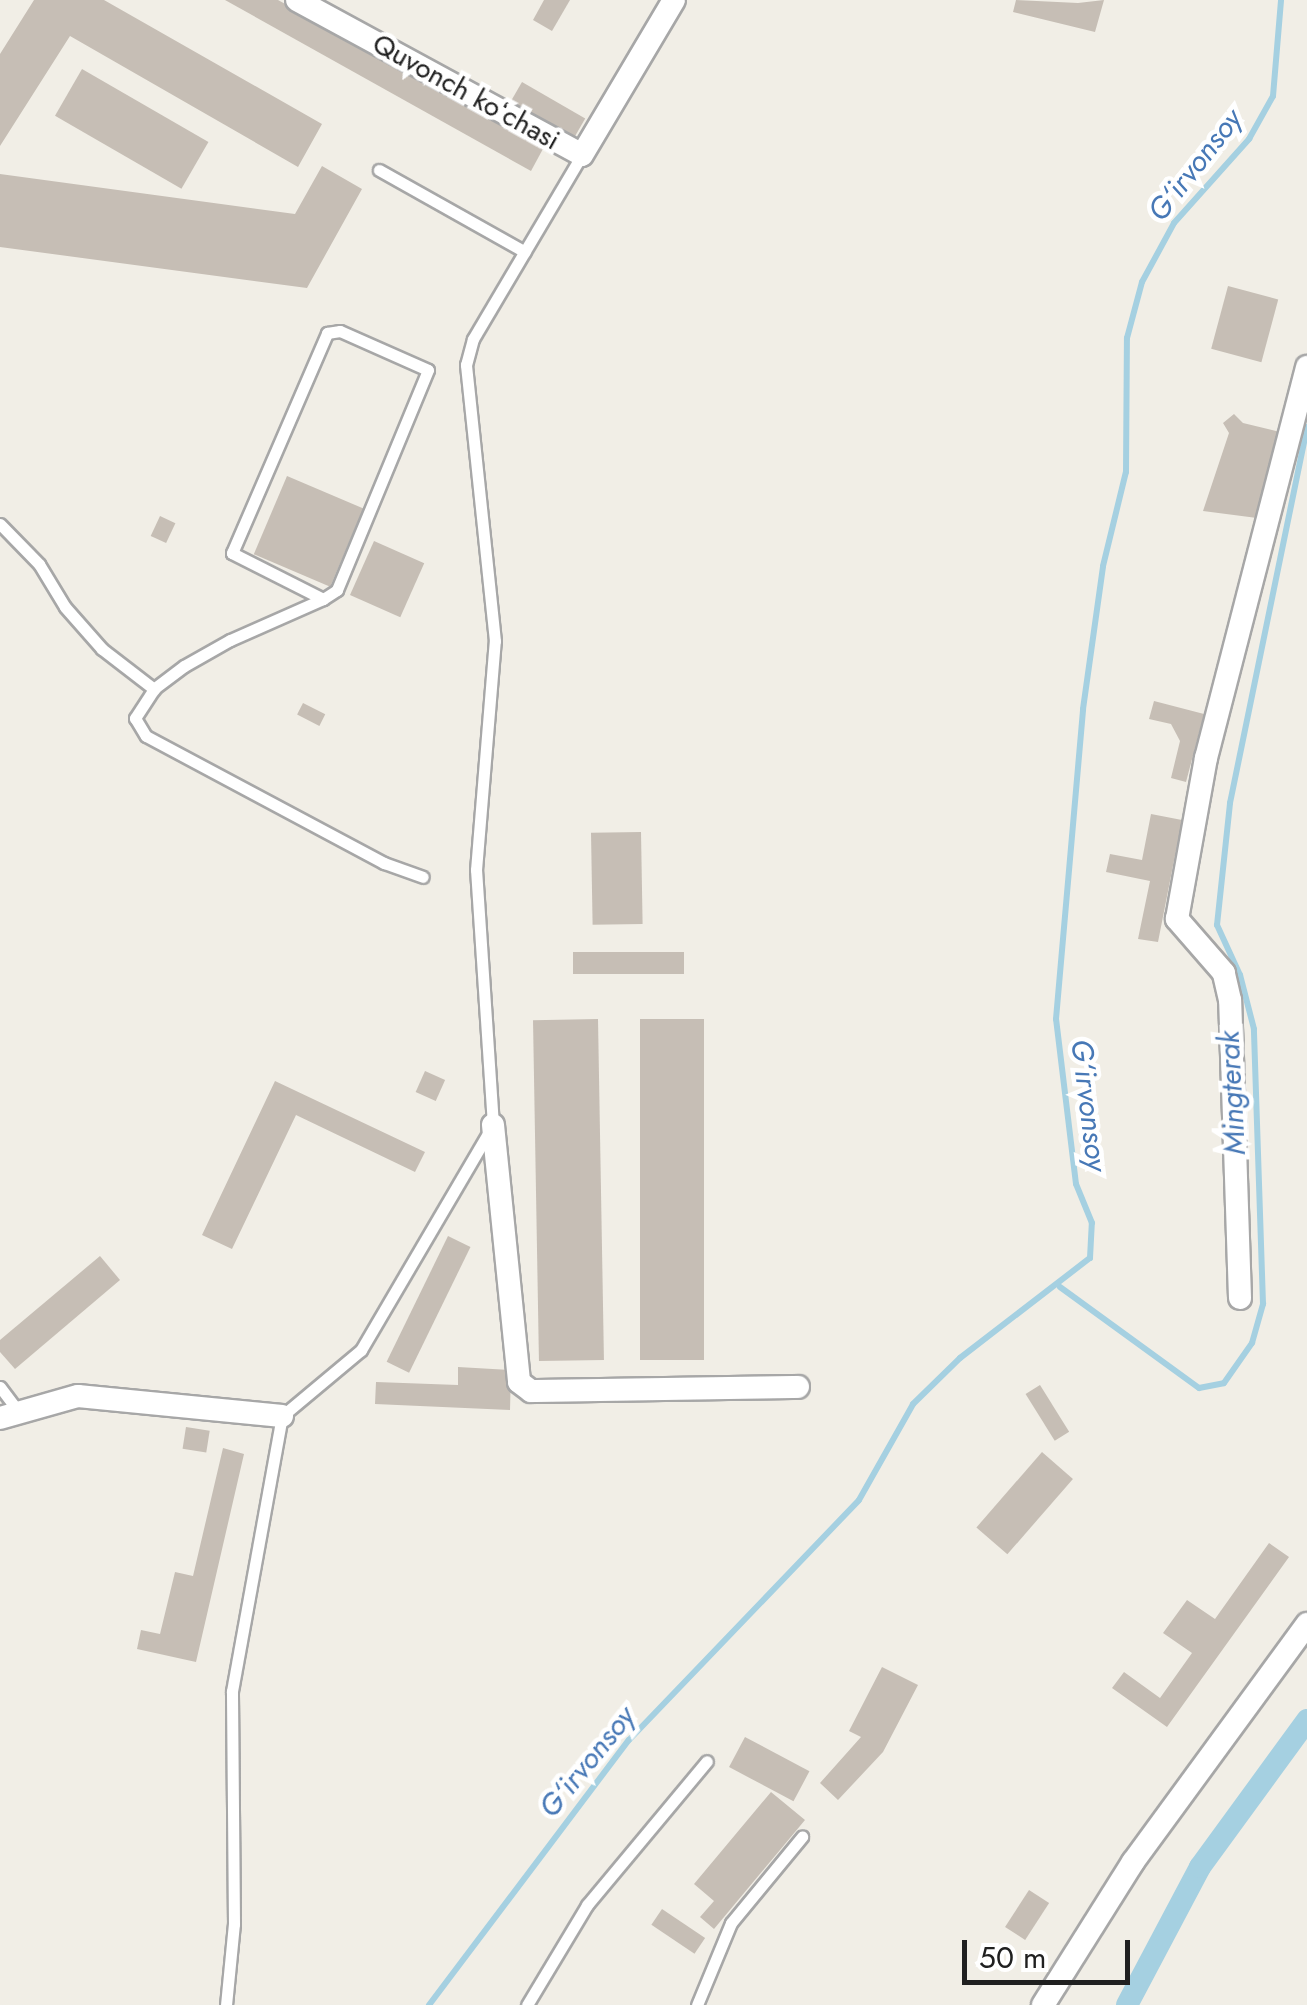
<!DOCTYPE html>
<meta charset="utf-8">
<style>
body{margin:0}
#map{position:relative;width:1307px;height:2005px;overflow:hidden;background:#f1eee6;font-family:Jost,sans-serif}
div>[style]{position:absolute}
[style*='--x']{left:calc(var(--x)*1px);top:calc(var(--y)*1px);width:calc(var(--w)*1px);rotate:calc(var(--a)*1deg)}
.stream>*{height:6px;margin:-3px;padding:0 3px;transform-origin:3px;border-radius:3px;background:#a5d0e1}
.canal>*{height:22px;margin:-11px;padding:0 11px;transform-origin:11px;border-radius:11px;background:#a5d0e1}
.building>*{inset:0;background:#c6beb5;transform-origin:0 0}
.roads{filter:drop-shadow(2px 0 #a7a7a7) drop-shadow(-2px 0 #a7a7a7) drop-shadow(0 2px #a7a7a7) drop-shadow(0 -2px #a7a7a7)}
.service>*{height:11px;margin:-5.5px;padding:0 5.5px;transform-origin:5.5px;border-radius:5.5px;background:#fff}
.minor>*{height:22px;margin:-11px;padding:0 11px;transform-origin:11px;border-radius:11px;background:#fff}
span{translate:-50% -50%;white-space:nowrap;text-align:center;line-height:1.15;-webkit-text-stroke:9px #fff;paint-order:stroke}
.street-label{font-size:28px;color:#202020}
.water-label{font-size:30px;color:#4778b6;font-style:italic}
.scale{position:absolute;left:962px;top:1940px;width:168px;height:45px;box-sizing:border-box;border:5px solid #202020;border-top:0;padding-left:12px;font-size:30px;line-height:35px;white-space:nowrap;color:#202020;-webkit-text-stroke:8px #fff;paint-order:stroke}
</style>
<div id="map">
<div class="stream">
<i style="--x:1060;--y:1287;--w:172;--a:36"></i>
<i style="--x:1199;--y:1388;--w:25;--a:-11"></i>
<i style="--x:1224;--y:1383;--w:49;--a:-55"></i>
<i style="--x:1252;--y:1343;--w:41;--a:-74.2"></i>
<i style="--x:1263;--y:1304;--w:275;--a:-91.9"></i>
<i style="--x:1254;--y:1029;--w:56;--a:-104.5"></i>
<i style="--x:1240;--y:975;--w:55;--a:-114.7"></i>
<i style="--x:1217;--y:925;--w:123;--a:-83.9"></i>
<i style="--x:1230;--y:803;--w:384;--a:-78.4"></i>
<i style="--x:429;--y:2005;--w:332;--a:-53"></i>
<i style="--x:629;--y:1740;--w:332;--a:-46.2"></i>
<i style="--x:859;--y:1500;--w:110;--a:-60.6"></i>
<i style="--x:913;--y:1404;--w:66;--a:-44.4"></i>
<i style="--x:960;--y:1358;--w:164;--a:-37.6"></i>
<i style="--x:1090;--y:1258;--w:35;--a:-87"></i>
<i style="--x:1092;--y:1223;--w:42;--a:-112.3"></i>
<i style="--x:1076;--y:1184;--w:166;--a:-96.9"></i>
<i style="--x:1056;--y:1019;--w:311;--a:-85"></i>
<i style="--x:1083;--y:709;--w:144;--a:-82"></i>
<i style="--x:1103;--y:566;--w:97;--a:-76.3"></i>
<i style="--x:1126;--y:472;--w:134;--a:-89.6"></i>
<i style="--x:1127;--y:338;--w:58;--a:-75"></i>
<i style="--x:1142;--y:282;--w:67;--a:-61.5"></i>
<i style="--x:1174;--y:223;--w:113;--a:-48.2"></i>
<i style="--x:1249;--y:139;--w:49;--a:-60.8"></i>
<i style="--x:1273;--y:96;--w:96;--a:-85.2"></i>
</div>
<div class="canal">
<i style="--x:1127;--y:2005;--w:156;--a:-62.1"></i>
<i style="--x:1200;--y:1867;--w:182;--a:-53.9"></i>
</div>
<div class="building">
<i style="clip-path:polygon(34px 0,104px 0,322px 124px,298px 167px,70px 36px,0 146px,0 54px)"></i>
<i style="clip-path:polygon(225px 0,278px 0,544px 147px,531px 171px)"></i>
<i style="clip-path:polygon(544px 0,570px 0,552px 31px,533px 20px)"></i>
<i style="clip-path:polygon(1016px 0,1078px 3px,1104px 0,1095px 32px,1013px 12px)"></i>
<i style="left:82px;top:69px;width:146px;height:54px;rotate:30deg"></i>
<i style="left:522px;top:82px;width:73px;height:24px;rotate:30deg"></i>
<i style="clip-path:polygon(322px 166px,362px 189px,307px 288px,0 247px,0 174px,295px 214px)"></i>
<i style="left:1228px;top:286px;width:52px;height:65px;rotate:15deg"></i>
<i style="clip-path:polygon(1234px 414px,1243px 423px,1280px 432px,1257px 518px,1203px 511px,1229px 433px,1223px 423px)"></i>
<i style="left:287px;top:476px;width:83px;height:85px;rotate:23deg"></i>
<i style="left:160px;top:516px;width:17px;height:22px;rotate:25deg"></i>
<i style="left:374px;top:541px;width:55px;height:59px;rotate:24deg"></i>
<i style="clip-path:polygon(1154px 701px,1204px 714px,1186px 782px,1171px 778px,1180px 741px,1171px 724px,1149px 719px)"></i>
<i style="left:303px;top:703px;width:25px;height:13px;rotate:27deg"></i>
<i style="clip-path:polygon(1151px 814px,1182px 820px,1158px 942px,1138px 939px,1150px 881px,1106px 872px,1110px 854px,1142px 860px)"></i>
<i style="left:641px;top:832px;width:92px;height:50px;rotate:89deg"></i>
<i style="left:684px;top:952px;width:22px;height:111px;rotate:90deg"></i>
<i style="left:598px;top:1019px;width:341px;height:65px;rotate:89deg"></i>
<i style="left:640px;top:1019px;width:64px;height:341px"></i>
<i style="left:425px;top:1071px;width:22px;height:23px;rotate:24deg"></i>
<i style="clip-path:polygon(275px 1081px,425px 1152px,415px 1172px,296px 1115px,232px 1249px,202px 1235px)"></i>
<i style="left:448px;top:1236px;width:25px;height:140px;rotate:26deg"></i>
<i style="clip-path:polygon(100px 1256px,120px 1280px,15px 1369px,0 1352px,0 1340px)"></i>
<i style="clip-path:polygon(458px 1367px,511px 1370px,510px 1410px,375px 1404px,376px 1382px,458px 1385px)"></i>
<i style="left:1040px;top:1385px;width:55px;height:17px;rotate:58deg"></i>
<i style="left:186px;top:1427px;width:24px;height:22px;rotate:9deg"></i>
<i style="clip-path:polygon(223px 1448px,244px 1454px,196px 1662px,137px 1649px,141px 1630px,160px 1634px,175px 1572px,193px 1576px)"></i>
<i style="left:1042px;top:1452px;width:41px;height:100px;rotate:41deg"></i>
<i style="clip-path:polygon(1269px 1543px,1289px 1557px,1167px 1727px,1112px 1688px,1124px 1672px,1160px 1698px,1192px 1653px,1163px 1633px,1187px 1600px,1215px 1619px)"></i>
<i style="clip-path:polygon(882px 1667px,918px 1685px,883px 1752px,838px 1800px,820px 1783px,861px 1737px,849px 1731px)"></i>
<i style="left:745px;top:1737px;width:73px;height:34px;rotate:28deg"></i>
<i style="clip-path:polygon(771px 1792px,805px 1820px,714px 1929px,700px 1917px,714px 1901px,694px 1884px)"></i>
<i style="left:1029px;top:1890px;width:24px;height:44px;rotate:33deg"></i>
<i style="left:662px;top:1909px;width:52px;height:19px;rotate:34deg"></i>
</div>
<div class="roads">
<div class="service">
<i style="--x:379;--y:170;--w:167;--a:29.3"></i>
<i style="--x:0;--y:524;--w:56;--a:45.7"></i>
<i style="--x:39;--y:564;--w:50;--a:58.8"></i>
<i style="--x:65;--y:607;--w:56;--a:48.6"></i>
<i style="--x:102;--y:649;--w:66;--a:37.6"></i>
<i style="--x:323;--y:599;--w:102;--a:-153.2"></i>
<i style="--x:232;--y:553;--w:240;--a:-66.6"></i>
<i style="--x:327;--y:333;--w:13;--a:-9"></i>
<i style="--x:340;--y:331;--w:96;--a:23.9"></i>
<i style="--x:428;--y:370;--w:238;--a:112.5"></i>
<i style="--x:337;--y:590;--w:17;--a:147"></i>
<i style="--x:323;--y:599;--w:102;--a:156.2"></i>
<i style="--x:230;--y:640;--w:53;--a:150.5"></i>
<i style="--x:184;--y:666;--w:38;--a:143"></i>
<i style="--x:154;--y:689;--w:35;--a:123"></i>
<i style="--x:135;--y:718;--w:21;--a:59"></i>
<i style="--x:146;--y:736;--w:270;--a:28.1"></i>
<i style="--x:384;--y:863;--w:41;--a:19.7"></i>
<i style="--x:0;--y:1387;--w:30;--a:53"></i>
<i style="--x:226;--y:2005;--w:81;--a:-84.4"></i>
<i style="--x:234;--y:1924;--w:233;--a:-90.5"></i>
<i style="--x:232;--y:1691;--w:280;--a:-79.7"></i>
<i style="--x:282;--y:1416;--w:103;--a:-39.9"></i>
<i style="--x:361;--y:1350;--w:261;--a:-59.6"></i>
<i style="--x:493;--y:1125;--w:256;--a:-93.8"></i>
<i style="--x:476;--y:870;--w:230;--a:-85.3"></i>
<i style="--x:495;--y:641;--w:278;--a:-96"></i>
<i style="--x:466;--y:365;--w:27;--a:-75"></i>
<i style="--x:473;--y:339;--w:214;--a:-59.4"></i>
<i style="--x:527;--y:2005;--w:117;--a:-59"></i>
<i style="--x:587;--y:1905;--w:187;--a:-50.2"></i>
<i style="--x:697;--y:2005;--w:89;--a:-67.5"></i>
<i style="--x:731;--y:1923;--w:112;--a:-50.5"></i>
</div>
<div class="minor">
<i style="--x:297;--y:0;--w:324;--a:28.5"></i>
<i style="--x:582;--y:155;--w:180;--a:-59.3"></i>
<i style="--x:493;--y:1125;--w:258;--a:84.2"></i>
<i style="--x:519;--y:1382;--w:15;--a:37"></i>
<i style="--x:531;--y:1391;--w:267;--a:-0.9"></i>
<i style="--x:1240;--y:1298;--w:298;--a:-91.9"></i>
<i style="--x:1230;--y:1000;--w:28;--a:-103"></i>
<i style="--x:1224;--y:973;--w:72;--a:-131"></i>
<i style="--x:1177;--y:919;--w:164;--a:-79.8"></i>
<i style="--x:1206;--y:758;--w:404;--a:-75.5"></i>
<i style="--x:0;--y:1418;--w:81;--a:-15.8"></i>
<i style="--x:78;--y:1396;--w:205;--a:5.6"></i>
<i style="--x:1043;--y:2005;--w:169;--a:-57.8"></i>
<i style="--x:1133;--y:1862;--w:295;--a:-53.8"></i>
</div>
</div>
<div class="street-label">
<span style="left:466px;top:92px;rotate:29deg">Quvonch koʻchasi</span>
</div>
<div class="water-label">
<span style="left:1195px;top:165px;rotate:-52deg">G‘irvonsoy</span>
<span style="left:1232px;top:1093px;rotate:-93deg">Mingterak</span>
<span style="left:1089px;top:1105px;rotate:83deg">G‘irvonsoy</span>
<span style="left:587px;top:1762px;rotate:-51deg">G‘irvonsoy</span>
</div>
<div class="scale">50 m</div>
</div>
